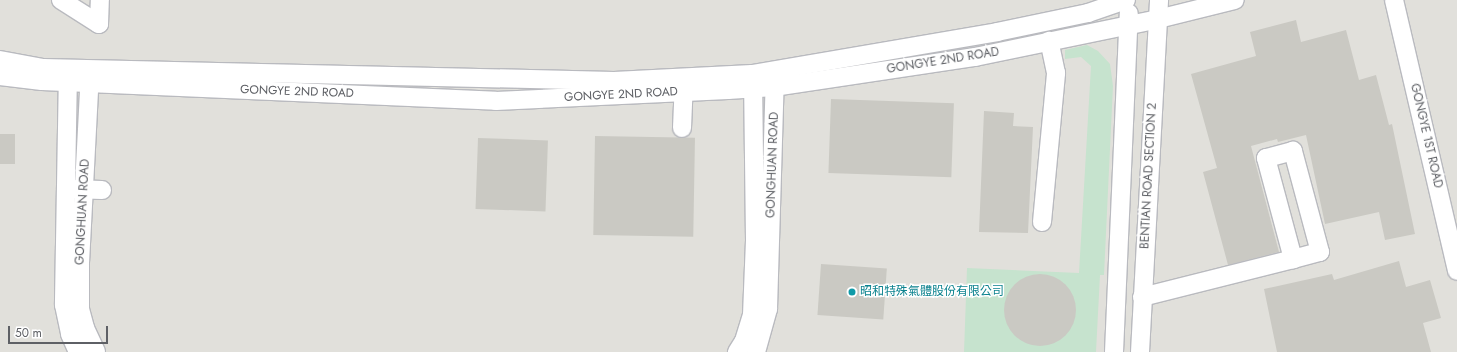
<!DOCTYPE html>
<meta charset="utf-8">
<style>
body{margin:0}
#map{position:relative;width:1457px;height:352px;overflow:hidden;background:#eeefe7;font-family:Jost,"Noto Sans TC",sans-serif}
div>[style]{position:absolute}
[style*='--x']{left:calc(var(--x)*1px);top:calc(var(--y)*1px);width:calc(var(--w)*1px);rotate:calc(var(--a)*1deg)}
.industrial>*{inset:0;background:#e1e0db;transform-origin:0 0}
.green>*{inset:0;background:#c6e3ce}
.building>*{inset:0;background:#cac9c3;transform-origin:0 0}
.round{border-radius:50%}
.roads{filter:drop-shadow(1px 0 #b9babf) drop-shadow(-1px 0 #b9babf) drop-shadow(0 1px #b9babf) drop-shadow(0 -1px #b9babf)}
.minor>*{height:18px;margin:-9px;padding:0 9px;transform-origin:9px;border-radius:9px;background:#fff}
.dots>*{width:11px;height:11px;translate:-50% -50%;box-sizing:border-box;border:2px solid #fff;border-radius:50%}
span{translate:-50% -50%;white-space:nowrap;text-align:center;line-height:1.15;-webkit-text-stroke:3px #fff;paint-order:stroke}
.street-label{font-size:12px;color:#5e6065}
.culture-label{font-size:12px;color:#0d838f}
.left{translate:0 -50%;text-align:left}
.scale{position:absolute;left:8px;top:326px;width:100px;height:18px;box-sizing:border-box;border:2px solid #5e6065;border-top:0;padding-left:5px;font-size:12px;line-height:14px;white-space:nowrap;color:#5e6065;-webkit-text-stroke:3px #fff;paint-order:stroke}
</style>
<div id="map">
<div class="industrial">
<i style="left:0;top:0;width:1457px;height:352px"></i>
</div>
<div class="green">
<i style="clip-path:polygon(1087px 45px,1098px 51px,1110px 64px,1113px 86px,1104px 275px,1100px 275px,1096px 352px,964px 352px,967px 268px,1079px 273px,1091px 66px,1081px 57px,1065px 59px,1065px 50px)"></i>
</div>
<div class="building">
<i style="clip-path:polygon(1296px 20px,1301px 42px,1346px 30px,1359px 80px,1376px 75px,1389px 125px,1392px 124px,1415px 234px,1385px 240px,1379px 212px,1325px 224px,1306px 135px,1278px 142px,1277px 139px,1251px 146px,1279px 252px,1228px 265px,1203px 172px,1217px 168px,1191px 74px,1256px 56px,1250px 32px)"></i>
<i style="left:831px;top:99px;width:123px;height:74px;rotate:2deg"></i>
<i style="clip-path:polygon(984px 111px,1014px 113px,1013px 126px,1033px 127px,1028px 233px,979px 232px)"></i>
<i style="left:0;top:134px;width:15px;height:30px"></i>
<i style="left:595px;top:136px;width:100px;height:99px;rotate:1deg"></i>
<i style="left:478px;top:138px;width:70px;height:71px;rotate:2deg"></i>
<i style="clip-path:polygon(1399px 261px,1406px 287px,1430px 280px,1441px 318px,1423px 323px,1431px 352px,1277px 352px,1264px 289px,1332px 274px,1334px 280px)"></i>
<i style="left:821px;top:264px;width:66px;height:51px;rotate:4deg"></i>
<i class="round" style="left:1004px;top:274px;width:72px;height:72px"></i>
</div>
<div class="roads">
<div class="minor">
<i style="--x:61;--y:0;--w:45;--a:32.3"></i>
<i style="--x:99;--y:24;--w:24;--a:-88"></i>
<i style="--x:1394;--y:0;--w:278;--a:76.9"></i>
<i style="--x:0;--y:60;--w:44;--a:10.5"></i>
<i style="--x:43;--y:68;--w:571;--a:1.3"></i>
<i style="--x:614;--y:81;--w:138;--a:-2.9"></i>
<i style="--x:752;--y:74;--w:249;--a:-9.7"></i>
<i style="--x:997;--y:32;--w:93;--a:-11.8"></i>
<i style="--x:1088;--y:13;--w:40;--a:-18.9"></i>
<i style="--x:68;--y:71;--w:234;--a:91"></i>
<i style="--x:64;--y:305;--w:30;--a:78"></i>
<i style="--x:70;--y:334;--w:20;--a:66"></i>
<i style="--x:90;--y:72;--w:194;--a:93"></i>
<i style="--x:80;--y:266;--w:43;--a:90"></i>
<i style="--x:80;--y:309;--w:20;--a:75"></i>
<i style="--x:85;--y:328;--w:26;--a:65"></i>
<i style="--x:0;--y:76;--w:42;--a:6.8"></i>
<i style="--x:42;--y:81;--w:454;--a:2.5"></i>
<i style="--x:496;--y:101;--w:232;--a:-2.7"></i>
<i style="--x:728;--y:90;--w:46;--a:-3.7"></i>
<i style="--x:774;--y:87;--w:203;--a:-8.5"></i>
<i style="--x:975;--y:57;--w:187;--a:-11.7"></i>
<i style="--x:1158;--y:19;--w:79;--a:-13.9"></i>
<i style="--x:682;--y:128;--w:48;--a:-87.6"></i>
<i style="--x:71;--y:189;--w:31;--a:2"></i>
<i style="--x:1042;--y:222;--w:150;--a:-84.6"></i>
<i style="--x:1056;--y:73;--w:33;--a:-102"></i>
<i style="--x:1142;--y:297;--w:156;--a:-14.1"></i>
<i style="--x:1293;--y:259;--w:28;--a:-15"></i>
<i style="--x:1320;--y:252;--w:105;--a:-105"></i>
<i style="--x:1293;--y:151;--w:28;--a:165"></i>
<i style="--x:1266;--y:158;--w:105;--a:75"></i>
<i style="--x:737;--y:352;--w:13;--a:-58"></i>
<i style="--x:744;--y:341;--w:27;--a:-73"></i>
<i style="--x:752;--y:315;--w:75;--a:-87.7"></i>
<i style="--x:755;--y:240;--w:163;--a:-90.7"></i>
<i style="--x:756;--y:352;--w:45;--a:-74.4"></i>
<i style="--x:768;--y:309;--w:234;--a:-88.3"></i>
<i style="--x:1114;--y:352;--w:339;--a:-87.5"></i>
<i style="--x:1140;--y:352;--w:353;--a:-86.9"></i>
</div>
</div>
<div class="dots">
<i style="left:852px;top:292px;background:#0f9aa8"></i>
</div>
<div class="street-label">
<span style="left:943px;top:61px;rotate:-9deg">GONGYE 2ND ROAD</span>
<span style="left:297px;top:92px;rotate:2deg">GONGYE 2ND ROAD</span>
<span style="left:621px;top:95px;rotate:-3deg">GONGYE 2ND ROAD</span>
<span style="left:1426px;top:136px;rotate:77deg">GONGYE 1ST ROAD</span>
<span style="left:773px;top:165px;rotate:-88deg">GONGHUAN ROAD</span>
<span style="left:1149px;top:176px;rotate:-87deg">BENTIAN ROAD SECTION 2</span>
<span style="left:83px;top:212px;rotate:-87deg">GONGHUAN ROAD</span>
</div>
<div class="culture-label">
<span class="left" style="left:860px;top:292px">昭和特殊氣體股份有限公司</span>
</div>
<div class="scale">50 m</div>
</div>
